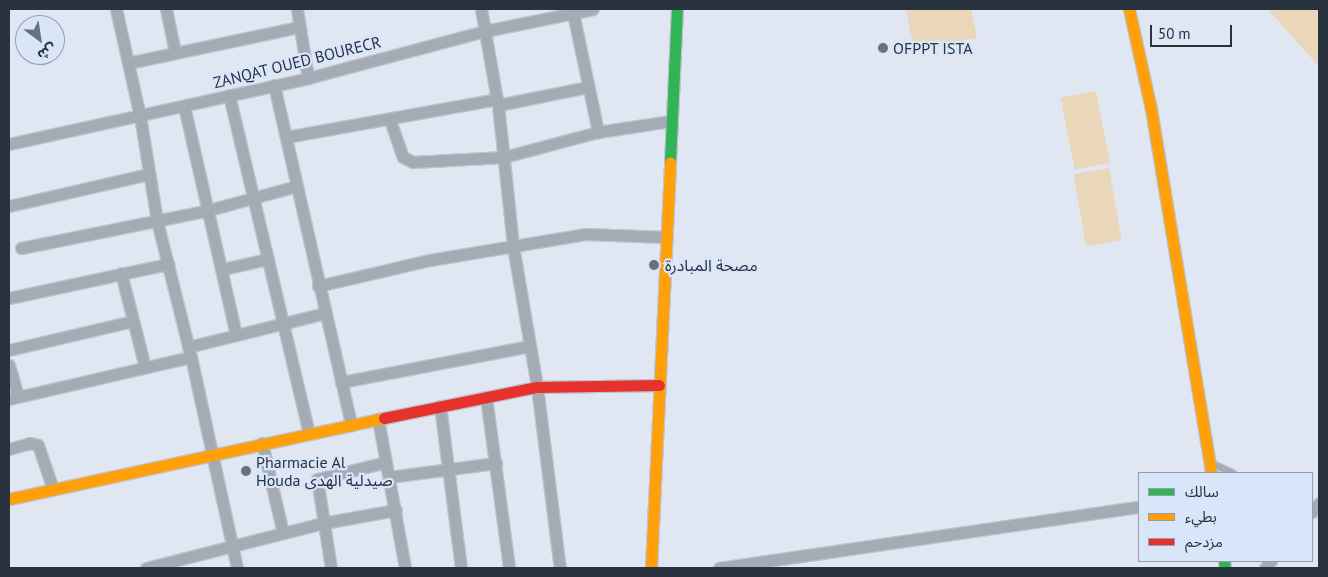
<!DOCTYPE html>
<meta charset="utf-8">
<style>
body{margin:0}
#map{position:relative;width:1328px;height:577px;overflow:hidden;background:#e1e7f2;font-family:"PT Sans","Noto Sans Arabic",sans-serif}
div>[style]{position:absolute}
[style*='--x']{left:calc(var(--x)*1px);top:calc(var(--y)*1px);width:calc(var(--w)*1px);rotate:calc(var(--a)*1deg)}
.green>*{inset:0;background:#ead6b8;transform-origin:0 0}
.roads{filter:drop-shadow(1px 0 #bec4cd) drop-shadow(-1px 0 #bec4cd) drop-shadow(0 1px #bec4cd) drop-shadow(0 -1px #bec4cd)}
.lane>*{height:5.5px;margin:-2.75px;padding:0 2.75px;transform-origin:2.75px;border-radius:2.75px;background:#a5abb5}
.street>*{height:11px;margin:-5.5px;padding:0 5.5px;transform-origin:5.5px;border-radius:5.5px;background:#a5abb5}
.fast>*{height:11px;margin:-5.5px;padding:0 5.5px;transform-origin:5.5px;border-radius:5.5px;background:#30b455}
.slow>*{height:11px;margin:-5.5px;padding:0 5.5px;transform-origin:5.5px;border-radius:5.5px;background:#ff9f0a}
.jam>*{height:11px;margin:-5.5px;padding:0 5.5px;transform-origin:5.5px;border-radius:5.5px;background:#e5322d}
.dots>*{width:14px;height:14px;translate:-50% -50%;box-sizing:border-box;border:2px solid #d9e6fa;border-radius:50%}
span{translate:-50% -50%;white-space:nowrap;text-align:center;line-height:1.15;-webkit-text-stroke:4.5px #d9e6fa;paint-order:stroke}
.poi-label{font-size:16px;color:#29323f}
.left{translate:0 -50%;text-align:left}
.street-label{font-size:16px;color:#29323f}
.frame{position:absolute;inset:0;border:10px solid #29323f;pointer-events:none}
.legend{position:absolute;left:1138px;top:472px;width:175px;height:90px;box-sizing:border-box;background:#d9e6fa;border:1px solid #939eaf;margin:0;padding:6px 9px;list-style:none;font-size:15px;color:#29323f}
.legend li{display:flex;align-items:center;gap:10px;height:25px}
.legend b{width:25px;border:1px solid #939eaf}
.north{position:absolute;left:15px;top:15px;width:50px;height:50px;box-sizing:border-box;background:#d9e6fa;border:1px solid #939eaf;border-radius:50%;rotate:149deg;font-size:14px;font-weight:700;line-height:20px;text-align:center;color:#29323f}
.north::after{content:'';display:block;margin:auto;width:18px;height:22px;background:#69717e;clip-path:polygon(50% 0,100% 100%,50% 72%,0 100%)}
.scale{position:absolute;left:1150px;top:25px;width:82px;height:22px;box-sizing:border-box;border:2px solid #29323f;border-top:0;padding-left:6px;font-size:15px;line-height:18px;white-space:nowrap;color:#29323f;-webkit-text-stroke:4px #d9e6fa;paint-order:stroke}
</style>
<div id="map">
<div class="green">
<i style="clip-path:polygon(906px 9px,971px 9px,977px 38px,914px 50px)"></i>
<i style="clip-path:polygon(1268px 9px,1319px 9px,1319px 66px,1294px 39px)"></i>
<i style="left:1096px;top:91px;width:73px;height:36px;rotate:79deg"></i>
<i style="left:1109px;top:168px;width:73px;height:36px;rotate:80deg"></i>
</div>
<div class="roads">
<div class="lane">
<i style="--x:1213;--y:464;--w:22;--a:24"></i>
</div>
<div class="street">
<i style="--x:116;--y:9;--w:110;--a:77.4"></i>
<i style="--x:140;--y:116;--w:106;--a:80.8"></i>
<i style="--x:157;--y:221;--w:140;--a:76"></i>
<i style="--x:191;--y:357;--w:216;--a:77.7"></i>
<i style="--x:166;--y:9;--w:44;--a:78.2"></i>
<i style="--x:297;--y:9;--w:70;--a:80.9"></i>
<i style="--x:481;--y:9;--w:97;--a:80"></i>
<i style="--x:498;--y:105;--w:142;--a:83.9"></i>
<i style="--x:513;--y:246;--w:143;--a:80.3"></i>
<i style="--x:537;--y:387;--w:182;--a:82.8"></i>
<i style="--x:573;--y:13;--w:122;--a:78.1"></i>
<i style="--x:128;--y:63;--w:175;--a:-11.9"></i>
<i style="--x:274;--y:85;--w:349;--a:77.2"></i>
<i style="--x:229;--y:95;--w:348;--a:76.7"></i>
<i style="--x:498;--y:105;--w:92;--a:-11.3"></i>
<i style="--x:184;--y:106;--w:235;--a:77.2"></i>
<i style="--x:390;--y:120;--w:39;--a:71"></i>
<i style="--x:403;--y:157;--w:11;--a:27"></i>
<i style="--x:413;--y:162;--w:91;--a:-3.1"></i>
<i style="--x:504;--y:157;--w:97;--a:-14.9"></i>
<i style="--x:598;--y:132;--w:74;--a:-8.6"></i>
<i style="--x:286;--y:137;--w:214;--a:-10.2"></i>
<i style="--x:9;--y:144;--w:306;--a:-12.4"></i>
<i style="--x:308;--y:78;--w:183;--a:-14.9"></i>
<i style="--x:485;--y:31;--w:110;--a:-11.5"></i>
<i style="--x:9;--y:206;--w:144;--a:-12.9"></i>
<i style="--x:21;--y:248;--w:192;--a:-11.4"></i>
<i style="--x:209;--y:210;--w:91;--a:-15.3"></i>
<i style="--x:223;--y:269;--w:45;--a:-12.8"></i>
<i style="--x:121;--y:273;--w:97;--a:75.7"></i>
<i style="--x:318;--y:286;--w:115;--a:-13.1"></i>
<i style="--x:430;--y:260;--w:157;--a:-9.5"></i>
<i style="--x:585;--y:234;--w:82;--a:2.1"></i>
<i style="--x:9;--y:298;--w:163;--a:-12.1"></i>
<i style="--x:188;--y:347;--w:141;--a:-13.9"></i>
<i style="--x:9;--y:350;--w:127;--a:-13.2"></i>
<i style="--x:9;--y:365;--w:33;--a:74"></i>
<i style="--x:341;--y:382;--w:192;--a:-10.8"></i>
<i style="--x:486;--y:397;--w:173;--a:82.3"></i>
<i style="--x:9;--y:399;--w:187;--a:-13"></i>
<i style="--x:440;--y:406;--w:163;--a:82.6"></i>
<i style="--x:378;--y:419;--w:151;--a:79.7"></i>
<i style="--x:262;--y:443;--w:92;--a:76.9"></i>
<i style="--x:9;--y:449;--w:22;--a:-16"></i>
<i style="--x:30;--y:443;--w:8;--a:14"></i>
<i style="--x:38;--y:445;--w:46;--a:71.2"></i>
<i style="--x:389;--y:477;--w:108;--a:-7.5"></i>
<i style="--x:1312;--y:512;--w:11;--a:-52"></i>
<i style="--x:146;--y:568;--w:183;--a:-14.3"></i>
<i style="--x:323;--y:523;--w:74;--a:-10.1"></i>
<i style="--x:331;--y:568;--w:90;--a:-98.9"></i>
<i style="--x:317;--y:479;--w:71;--a:-13.8"></i>
<i style="--x:719;--y:568;--w:424;--a:-8.3"></i>
<i style="--x:1265;--y:568;--w:9;--a:-49"></i>
</div>
<div class="fast">
<i style="--x:670;--y:162;--w:153;--a:-87.4"></i>
<i style="--x:1224;--y:561;--w:7;--a:82"></i>
</div>
<div class="slow">
<i style="--x:1129;--y:9;--w:102;--a:77.6"></i>
<i style="--x:1151;--y:109;--w:369;--a:80.6"></i>
<i style="--x:9;--y:499;--w:384;--a:-12.2"></i>
<i style="--x:651;--y:568;--w:406;--a:-87.3"></i>
</div>
<div class="jam">
<i style="--x:384;--y:418;--w:156;--a:-11.5"></i>
<i style="--x:537;--y:387;--w:122;--a:-0.9"></i>
</div>
</div>
<div class="dots">
<i style="left:883px;top:48px;background:#69717e"></i>
<i style="left:654px;top:265px;background:#69717e"></i>
<i style="left:246px;top:471px;background:#69717e"></i>
</div>
<div class="poi-label">
<span class="left" style="left:893px;top:48px">OFPPT ISTA</span>
<span class="left" style="left:665px;top:265px">مصحة المبادرة</span>
<span class="left" style="left:256px;top:471px">Pharmacie Al<br>Houda صيدلية الهدى</span>
</div>
<div class="street-label">
<span style="left:297px;top:62px;rotate:-14deg">ZANQAT OUED BOURECR</span>
</div>
<div class="frame"></div>
<ul class="legend">
<li><b style="height:6px;background:#30b455"></b>سالك</li>
<li><b style="height:6px;background:#ff9f0a"></b>بطيء</li>
<li><b style="height:6px;background:#e5322d"></b>مزدحم</li>
</ul>
<div class="north">ش</div>
<div class="scale">50 m</div>
</div>
